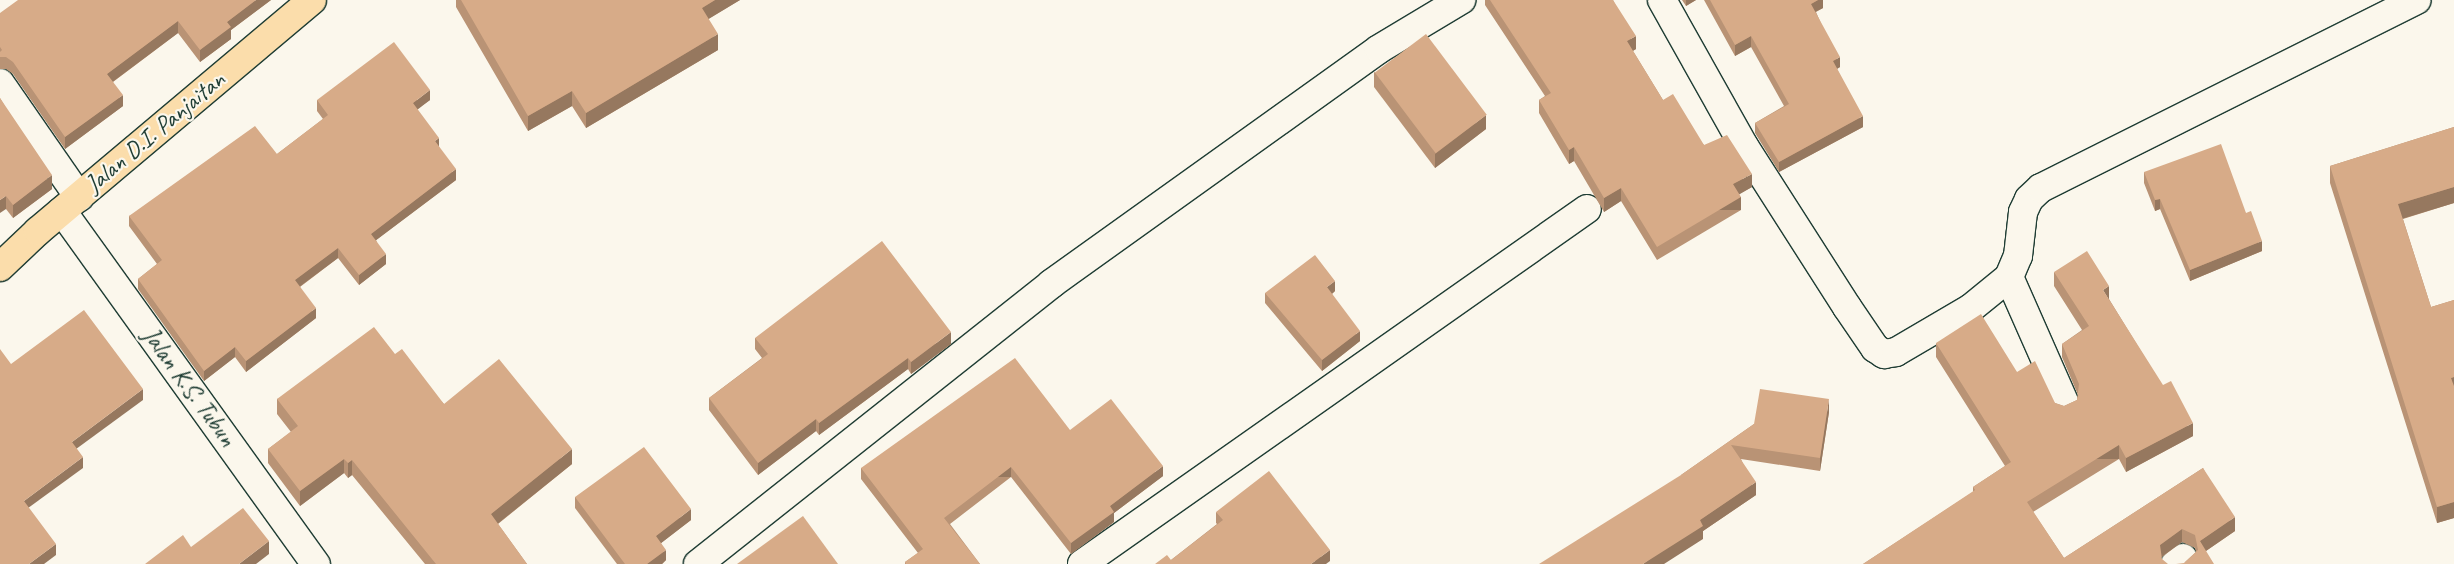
<!DOCTYPE html>
<style>
body{margin:0}
#map{position:relative;width:2454px;height:564px;overflow:hidden;background:#fbf7ec;font-family:Caveat,sans-serif}
div>[style]{position:absolute}
[style*='--x']{left:calc(var(--x)*1px);top:calc(var(--y)*1px);width:calc(var(--w)*1px);rotate:calc(var(--a)*1deg)}
.roads{filter:drop-shadow(1px 0 #1f3d34) drop-shadow(-1px 0 #1f3d34) drop-shadow(0 1px #1f3d34) drop-shadow(0 -1px #1f3d34)}
.minor>*{height:28px;margin:-14px;padding:0 14px;transform-origin:14px;border-radius:14px;background:#fbf7ec}
.trunk>*{height:28px;margin:-14px;padding:0 14px;transform-origin:14px;border-radius:14px;background:#fbddab}
.wall>*{inset:0;background:#b99375}
.shaded-wall>*{inset:0;background:#96785f;transform-origin:0 0}
.building>*{inset:0;background:#d7ab88;transform-origin:0 0}
span{translate:-50% -50%;white-space:nowrap;text-align:center;line-height:1.15;-webkit-text-stroke:4.5px #fbf7ec;paint-order:stroke}
.street-label{font-size:25px;color:#1f3d34}
</style>
<div id="map">
<div class="roads">
<div class="minor">
<i style="--x:1662;--y:0;--w:167;--a:60.7"></i>
<i style="--x:1744;--y:146;--w:191;--a:57.4"></i>
<i style="--x:1847;--y:307;--w:50;--a:55.7"></i>
<i style="--x:1875;--y:348;--w:11;--a:34"></i>
<i style="--x:1884;--y:354;--w:12;--a:-9"></i>
<i style="--x:1896;--y:352;--w:87;--a:-30.4"></i>
<i style="--x:1971;--y:308;--w:49;--a:-39.2"></i>
<i style="--x:2009;--y:277;--w:23;--a:-67"></i>
<i style="--x:2018;--y:256;--w:44;--a:-83.5"></i>
<i style="--x:2023;--y:212;--w:14;--a:-65"></i>
<i style="--x:2029;--y:199;--w:16;--a:-43"></i>
<i style="--x:2041;--y:188;--w:420;--a:-26.6"></i>
<i style="--x:0;--y:83;--w:139;--a:55.3"></i>
<i style="--x:62;--y:211;--w:435;--a:54.3"></i>
<i style="--x:2009;--y:277;--w:139;--a:66.2"></i>
<i style="--x:698;--y:564;--w:451;--a:-38.4"></i>
<i style="--x:1051;--y:284;--w:403;--a:-35.6"></i>
<i style="--x:1379;--y:49;--w:96;--a:-30.9"></i>
<i style="--x:1082;--y:564;--w:617;--a:-35.11"></i>
<i style="--x:2175;--y:564;--w:10;--a:-37"></i>
</div>
<div class="trunk">
<i style="--x:0;--y:267;--w:52;--a:-43.5"></i>
<i style="--x:38;--y:231;--w:358;--a:-40.1"></i>
</div>
</div>
<div class="wall">
<i style="clip-path:polygon(271px 0,231px 30px,231px 39px,200px 62px,178px 33px,113px 82px,123px 106px,65px 149px,13px 74px,6px 69px,0 69px,0 13px)"></i>
<i style="clip-path:polygon(456px 0,740px 0,708px 19px,718px 50px,586px 128px,572px 106px,528px 131px,456px 7px)"></i>
<i style="clip-path:polygon(1485px 0,1613px 0,1636px 49px,1633px 51px,1663px 100px,1704px 145px,1752px 187px,1739px 194px,1741px 210px,1657px 260px,1621px 201px,1604px 212px,1574px 161px,1569px 164px,1539px 113px,1539px 100px,1545px 96px,1485px 5px)"></i>
<i style="clip-path:polygon(1682px 0,1696px 0,1686px 6px)"></i>
<i style="clip-path:polygon(1704px 0,1823px 0,1823px 8px,1816px 12px,1840px 67px,1837px 69px,1863px 127px,1779px 172px,1755px 133px,1755px 123px,1784px 106px,1751px 47px,1735px 56px)"></i>
<i style="clip-path:polygon(1374px 72px,1486px 129px,1435px 168px,1374px 87px)"></i>
<i style="clip-path:polygon(0 98px,52px 189px,13px 218px,6px 209px)"></i>
<i style="clip-path:polygon(317px 100px,430px 100px,417px 109px,439px 147px,456px 180px,376px 240px,386px 264px,359px 285px,338px 258px,300px 287px,316px 318px,246px 372px,235px 357px,204px 381px,138px 289px,138px 279px,157px 264px,129px 226px,129px 216px,277px 154px,323px 119px,317px 111px)"></i>
<i style="clip-path:polygon(2454px 127px,2454px 203px,2403px 219px,2431px 307px,2454px 300px,2454px 518px,2437px 523px,2330px 183px,2330px 166px)"></i>
<i style="clip-path:polygon(2144px 172px,2246px 213px,2262px 251px,2190px 281px,2160px 209px,2155px 211px,2144px 183px)"></i>
<i style="clip-path:polygon(2054px 272px,2109px 299px,2193px 436px,2126px 472px,2119px 459px,2033px 512px,2064px 558px,2203px 468px,2235px 531px,2206px 551px,2184px 563px,2196px 552px,2195px 548px,2182px 542px,2162px 557px,1863px 564px,1973px 492px,1973px 487px,2005px 466px,1936px 357px,1936px 343px,2017px 372px,2055px 403px,2064px 406px,2077px 400px,2078px 395px,2062px 357px,2062px 344px,2082px 330px,2054px 286px)"></i>
<i style="clip-path:polygon(1335px 291px,1332px 294px,1360px 341px,1322px 371px,1265px 303px,1265px 293px)"></i>
<i style="clip-path:polygon(755px 338px,951px 344px,911px 374px,908px 369px,819px 435px,816px 431px,758px 475px,709px 410px,709px 398px,762px 358px,755px 349px)"></i>
<i style="clip-path:polygon(395px 354px,444px 404px,572px 464px,498px 524px,527px 564px,425px 564px,352px 475px,348px 478px,344px 473px,300px 506px,268px 463px,268px 449px,291px 432px,277px 414px,277px 399px)"></i>
<i style="clip-path:polygon(1829px 412px,1820px 471px,1741px 459px,1756px 495px,1703px 531px,1703px 539px,1681px 475px,1754px 424px)"></i>
<i style="clip-path:polygon(1070px 430px,1163px 476px,1114px 513px,1114px 522px,1071px 554px,1011px 477px,950px 524px,980px 564px,905px 564px,905px 562px,918px 553px,861px 479px,861px 468px)"></i>
<i style="clip-path:polygon(575px 497px,691px 520px,661px 543px,666px 560px,662px 564px,617px 564px,575px 508px)"></i>
<i style="clip-path:polygon(1216px 512px,1330px 561px,1171px 560px,1217px 524px,1216px 523px)"></i>
</div>
<div class="shaded-wall">
<i style="clip-path:polygon(256px 0,271px 0,231px 30px,231px 39px,200px 62px,200px 50px,227px 22px)"></i>
<i style="clip-path:polygon(715px 0,740px 0,702px 23px,702px 8px)"></i>
<i style="clip-path:polygon(1686px 0,1696px 0,1686px 6px)"></i>
<i style="clip-path:polygon(1818px 0,1823px 0,1823px 8px,1811px 14px,1811px 4px)"></i>
<i style="clip-path:polygon(178px 21px,178px 33px,107px 86px,107px 74px)"></i>
<i style="clip-path:polygon(718px 34px,718px 50px,586px 128px,586px 113px)"></i>
<i style="clip-path:polygon(1636px 36px,1636px 49px,1627px 54px,1627px 41px)"></i>
<i style="clip-path:polygon(1751px 36px,1751px 47px,1735px 56px,1735px 45px)"></i>
<i style="clip-path:polygon(1840px 57px,1840px 67px,1833px 71px,1833px 61px)"></i>
<i style="clip-path:polygon(430px 90px,430px 100px,413px 113px,413px 103px)"></i>
<i style="clip-path:polygon(572px 91px,572px 106px,528px 131px,528px 116px)"></i>
<i style="clip-path:polygon(123px 95px,123px 106px,65px 149px,65px 137px)"></i>
<i style="clip-path:polygon(1486px 115px,1486px 129px,1435px 168px,1435px 154px)"></i>
<i style="clip-path:polygon(1863px 116px,1863px 127px,1779px 172px,1779px 162px)"></i>
<i style="clip-path:polygon(439px 138px,439px 148px,435px 141px)"></i>
<i style="clip-path:polygon(1574px 147px,1574px 161px,1569px 164px,1569px 150px)"></i>
<i style="clip-path:polygon(456px 169px,456px 180px,371px 244px,371px 234px)"></i>
<i style="clip-path:polygon(1752px 174px,1752px 187px,1733px 198px,1733px 184px)"></i>
<i style="clip-path:polygon(52px 175px,52px 189px,13px 218px,13px 205px)"></i>
<i style="clip-path:polygon(2454px 187px,2454px 203px,2398px 220px,2398px 204px)"></i>
<i style="clip-path:polygon(1621px 188px,1621px 201px,1604px 212px,1604px 198px)"></i>
<i style="clip-path:polygon(6px 196px,6px 209px,0 213px,0 200px)"></i>
<i style="left:1741px;top:197px;width:13px;height:98px;rotate:90deg"></i>
<i style="clip-path:polygon(2160px 199px,2160px 209px,2155px 211px,2155px 200px)"></i>
<i style="clip-path:polygon(2262px 241px,2262px 251px,2190px 281px,2190px 270px)"></i>
<i style="clip-path:polygon(338px 248px,338px 258px,295px 290px,295px 280px)"></i>
<i style="clip-path:polygon(386px 254px,386px 264px,359px 285px,359px 275px)"></i>
<i style="clip-path:polygon(1335px 281px,1335px 291px,1327px 298px,1327px 287px)"></i>
<i style="clip-path:polygon(2109px 286px,2109px 300px,2103px 290px)"></i>
<i style="clip-path:polygon(316px 308px,316px 318px,246px 372px,246px 361px)"></i>
<i style="clip-path:polygon(1360px 331px,1360px 341px,1322px 371px,1322px 360px)"></i>
<i style="clip-path:polygon(951px 332px,951px 344px,911px 374px,911px 362px)"></i>
<i style="clip-path:polygon(235px 347px,235px 357px,204px 381px,204px 371px)"></i>
<i style="clip-path:polygon(908px 358px,908px 369px,819px 435px,819px 423px)"></i>
<i style="clip-path:polygon(2454px 377px,2454px 393px,2451px 378px)"></i>
<i style="clip-path:polygon(143px 389px,143px 400px,72px 452px,72px 442px)"></i>
<i style="clip-path:polygon(1829px 399px,1829px 412px,1820px 471px,1820px 458px)"></i>
<i style="clip-path:polygon(816px 419px,816px 431px,758px 475px,758px 463px)"></i>
<i style="clip-path:polygon(2193px 423px,2193px 436px,2126px 472px,2126px 458px)"></i>
<i style="left:2119px;top:445px;width:14px;height:108px;rotate:90deg"></i>
<i style="clip-path:polygon(572px 449px,572px 464px,491px 529px,491px 514px)"></i>
<i style="clip-path:polygon(83px 457px,83px 468px,24px 511px,24px 501px)"></i>
<i style="clip-path:polygon(344px 459px,344px 473px,300px 506px,300px 491px)"></i>
<i style="clip-path:polygon(352px 460px,352px 475px,348px 478px,348px 463px)"></i>
<i style="clip-path:polygon(1163px 466px,1163px 476px,1114px 513px,1114px 522px,1071px 554px,1071px 543px,1110px 506px)"></i>
<i style="left:1011px;top:467px;width:10px;height:84px;rotate:90deg"></i>
<i style="clip-path:polygon(1756px 482px,1756px 495px,1703px 531px,1703px 539px,1664px 564px,1643px 564px,1700px 520px)"></i>
<i style="clip-path:polygon(2454px 502px,2454px 518px,2437px 523px,2437px 507px)"></i>
<i style="clip-path:polygon(691px 509px,691px 520px,656px 547px,656px 536px)"></i>
<i style="clip-path:polygon(2235px 517px,2235px 531px,2200px 555px,2200px 541px)"></i>
<i style="clip-path:polygon(2182px 529px,2182px 542px,2160px 558px,2160px 545px)"></i>
<i style="clip-path:polygon(269px 541px,269px 554px,256px 564px,239px 564px)"></i>
<i style="clip-path:polygon(56px 544px,56px 555px,44px 564px,29px 564px)"></i>
<i style="clip-path:polygon(666px 550px,666px 560px,662px 564px,647px 564px)"></i>
<i style="clip-path:polygon(1330px 550px,1330px 561px,1326px 564px,1311px 564px)"></i>
</div>
<div class="building">
<i style="clip-path:polygon(18px 0,256px 0,227px 22px,231px 27px,200px 50px,178px 21px,107px 74px,123px 95px,65px 137px,13px 62px,6px 57px,0 57px,0 52px,2px 50px,0 47px,0 13px)"></i>
<i style="clip-path:polygon(461px 0,715px 0,702px 8px,718px 34px,586px 113px,572px 91px,528px 116px)"></i>
<i style="clip-path:polygon(1490px 0,1613px 0,1636px 36px,1627px 41px,1663px 100px,1673px 94px,1704px 145px,1727px 135px,1752px 174px,1733px 184px,1741px 197px,1657px 247px,1621px 188px,1604px 198px,1574px 147px,1569px 150px,1539px 100px,1551px 93px)"></i>
<i style="clip-path:polygon(1710px 0,1818px 0,1811px 4px,1840px 57px,1833px 61px,1863px 116px,1779px 162px,1755px 123px,1789px 104px,1751px 36px,1735px 45px)"></i>
<i style="left:1426px;top:34px;width:101px;height:64px;rotate:53deg"></i>
<i style="clip-path:polygon(394px 42px,430px 90px,413px 103px,439px 138px,435px 141px,456px 169px,371px 234px,386px 254px,359px 275px,338px 248px,295px 280px,316px 308px,246px 361px,235px 347px,204px 371px,138px 279px,162px 260px,129px 216px,255px 126px,277px 154px,328px 115px,317px 100px)"></i>
<i style="clip-path:polygon(0 98px,52px 175px,13px 205px,6px 196px,0 200px)"></i>
<i style="clip-path:polygon(2454px 127px,2454px 187px,2398px 204px,2431px 307px,2454px 300px,2454px 377px,2451px 378px,2454px 386px,2454px 502px,2437px 507px,2330px 166px)"></i>
<i style="clip-path:polygon(2221px 144px,2246px 213px,2251px 211px,2262px 241px,2190px 270px,2160px 199px,2155px 200px,2144px 172px)"></i>
<i style="clip-path:polygon(882px 241px,951px 332px,911px 362px,908px 358px,819px 423px,816px 419px,758px 463px,709px 398px,768px 354px,755px 338px)"></i>
<i style="clip-path:polygon(2087px 251px,2109px 286px,2103px 290px,2163px 385px,2171px 381px,2193px 423px,2126px 458px,2119px 445px,2027px 502px,2064px 558px,2203px 468px,2235px 517px,2200px 541px,2214px 564px,2176px 564px,2184px 563px,2198px 550px,2195px 535px,2182px 529px,2160px 545px,2162px 559px,2168px 564px,1863px 564px,1975px 490px,1973px 487px,2011px 462px,1936px 343px,1981px 314px,2017px 372px,2035px 361px,2055px 403px,2064px 406px,2077px 400px,2079px 384px,2062px 344px,2089px 326px,2054px 272px)"></i>
<i style="clip-path:polygon(1315px 255px,1335px 281px,1327px 287px,1360px 331px,1322px 360px,1265px 293px)"></i>
<i style="clip-path:polygon(84px 310px,143px 389px,72px 442px,83px 457px,24px 501px,56px 544px,29px 564px,0 564px,0 349px,11px 364px)"></i>
<i style="clip-path:polygon(374px 327px,395px 354px,402px 349px,444px 404px,499px 359px,572px 449px,491px 514px,527px 564px,436px 564px,352px 460px,348px 463px,344px 459px,300px 491px,268px 449px,298px 426px,277px 399px)"></i>
<i style="clip-path:polygon(1015px 358px,1070px 430px,1111px 399px,1163px 466px,1110px 506px,1114px 512px,1071px 543px,1011px 467px,944px 518px,980px 564px,906px 564px,905px 562px,923px 549px,861px 468px)"></i>
<i style="clip-path:polygon(1760px 389px,1829px 399px,1820px 458px,1731px 445px,1756px 482px,1700px 520px,1703px 526px,1643px 564px,1539px 564px,1681px 475px,1754px 424px)"></i>
<i style="clip-path:polygon(644px 447px,691px 509px,656px 536px,666px 550px,647px 564px,625px 564px,575px 497px)"></i>
<i style="clip-path:polygon(1269px 471px,1330px 550px,1311px 564px,1155px 564px,1167px 555px,1171px 560px,1223px 520px,1216px 512px)"></i>
<i style="clip-path:polygon(243px 508px,269px 541px,239px 564px,145px 564px,183px 535px,191px 547px)"></i>
<i style="clip-path:polygon(803px 516px,838px 564px,737px 564px)"></i>
</div>
<div class="street-label">
<span style="left:155px;top:132px;rotate:-40deg">Jalan D.I. Panjaitan</span>
<span style="left:189px;top:387px;rotate:54deg">Jalan K.S. Tubun</span>
</div>
</div>
